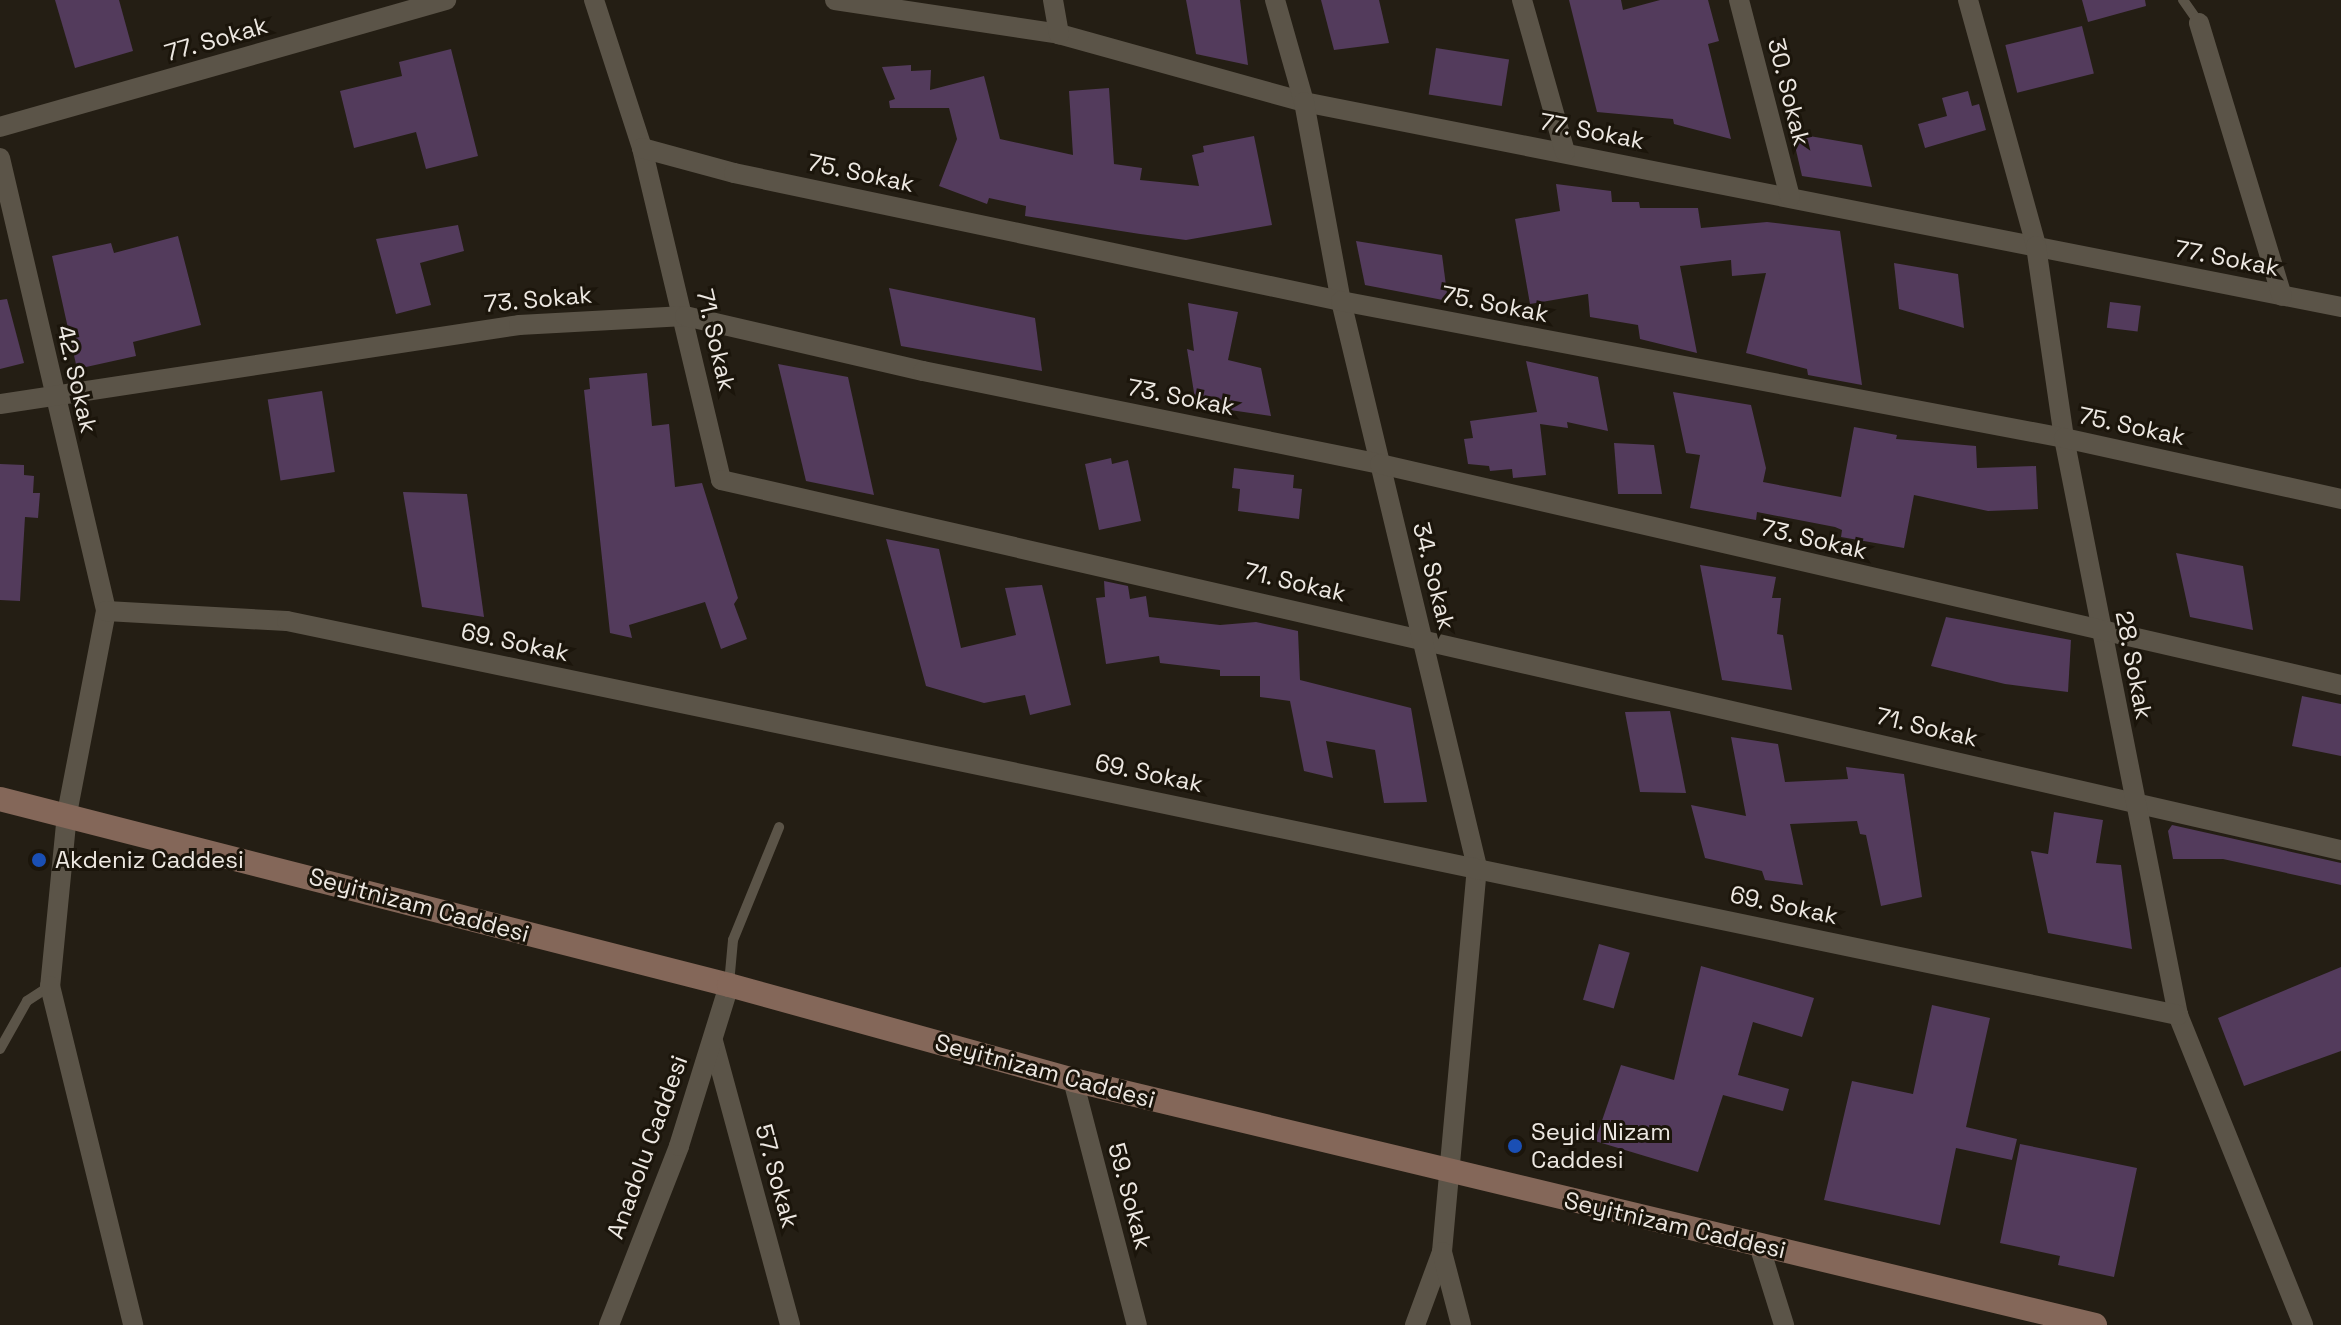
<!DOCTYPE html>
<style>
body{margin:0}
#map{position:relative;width:2341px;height:1325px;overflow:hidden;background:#241e14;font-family:"Space Grotesk",sans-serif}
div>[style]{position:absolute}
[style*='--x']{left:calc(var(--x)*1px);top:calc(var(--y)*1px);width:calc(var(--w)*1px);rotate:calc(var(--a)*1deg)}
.building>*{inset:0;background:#533b5c;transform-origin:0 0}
.lane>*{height:10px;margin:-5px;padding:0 5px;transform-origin:5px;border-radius:5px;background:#5b5448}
.street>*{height:20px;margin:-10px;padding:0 10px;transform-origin:10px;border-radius:10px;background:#5b5448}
.secondary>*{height:24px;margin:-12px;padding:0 12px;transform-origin:12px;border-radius:12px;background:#846759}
.dots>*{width:22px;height:22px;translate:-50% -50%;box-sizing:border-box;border:4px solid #1b150b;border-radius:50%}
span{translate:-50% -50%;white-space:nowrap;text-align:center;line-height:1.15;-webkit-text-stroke:6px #1b150b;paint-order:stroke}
.street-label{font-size:24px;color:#ede8e2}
.poi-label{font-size:24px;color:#ede8e2}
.left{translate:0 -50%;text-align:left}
</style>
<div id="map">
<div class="building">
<i style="clip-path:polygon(55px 0,119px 0,133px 51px,75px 68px)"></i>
<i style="clip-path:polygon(1186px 0,1240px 0,1248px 65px,1196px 54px)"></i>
<i style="clip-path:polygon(1321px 0,1379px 0,1389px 43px,1334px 50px)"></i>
<i style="clip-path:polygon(1569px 0,1621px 0,1623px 10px,1660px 0,1708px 0,1719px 41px,1708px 44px,1731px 139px,1674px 124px,1673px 119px,1597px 112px)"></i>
<i style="clip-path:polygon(2082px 0,2145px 0,2146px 6px,2088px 22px)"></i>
<i style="left:2082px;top:26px;width:49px;height:79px;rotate:76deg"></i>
<i style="left:1436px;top:48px;width:74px;height:47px;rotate:9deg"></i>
<i style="clip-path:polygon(451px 49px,478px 156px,426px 169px,416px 132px,354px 148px,340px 91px,402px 76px,399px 62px)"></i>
<i style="clip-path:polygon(911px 65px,911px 71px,931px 70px,930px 90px,984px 76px,1000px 139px,1073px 155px,1069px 91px,1109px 88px,1114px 164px,1142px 168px,1140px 180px,1199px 186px,1192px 155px,1204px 152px,1203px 146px,1254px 136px,1272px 225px,1186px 240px,1140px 234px,1025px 216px,1026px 206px,989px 198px,987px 204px,939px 186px,957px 139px,949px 108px,890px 108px,889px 101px,895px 99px,882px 67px)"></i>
<i style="clip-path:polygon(1968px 91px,1972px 106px,1979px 104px,1986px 130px,1925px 148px,1918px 124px,1947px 116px,1942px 98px)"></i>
<i style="clip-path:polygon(1792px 133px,1862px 145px,1872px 187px,1802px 176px)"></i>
<i style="clip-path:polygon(1556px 184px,1611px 191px,1612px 202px,1639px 202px,1640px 208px,1698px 208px,1701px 228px,1767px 222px,1840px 231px,1862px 385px,1808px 375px,1807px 369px,1746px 353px,1766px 273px,1732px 276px,1731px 260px,1680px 266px,1697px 353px,1640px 339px,1638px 325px,1590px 317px,1588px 294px,1530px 304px,1515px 219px,1560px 211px)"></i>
<i style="clip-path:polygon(458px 225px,464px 251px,420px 263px,431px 305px,396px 314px,376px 239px)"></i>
<i style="clip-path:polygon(178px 236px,201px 325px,133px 342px,136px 356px,77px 369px,52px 256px,111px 243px,114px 253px)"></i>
<i style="clip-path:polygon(1356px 241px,1442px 255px,1448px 301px,1365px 285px)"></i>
<i style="clip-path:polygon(1894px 263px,1958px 274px,1964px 328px,1899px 309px)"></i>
<i style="clip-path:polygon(889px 288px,1035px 318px,1042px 371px,901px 346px)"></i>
<i style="clip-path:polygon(7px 299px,24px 363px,0 369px,0 300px)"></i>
<i style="left:2110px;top:302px;width:31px;height:26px;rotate:7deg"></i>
<i style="clip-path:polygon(1188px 303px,1238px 312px,1228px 360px,1261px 368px,1271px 416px,1196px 405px,1187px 349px,1194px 351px)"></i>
<i style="clip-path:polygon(1526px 361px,1598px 377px,1608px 431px,1567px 422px,1568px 428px,1540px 424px,1546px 475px,1513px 478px,1512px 469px,1490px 471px,1489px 466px,1468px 464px,1464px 439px,1473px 438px,1470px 421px,1537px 412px)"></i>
<i style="clip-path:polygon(778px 364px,848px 377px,874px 495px,806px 481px)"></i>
<i style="clip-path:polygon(647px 373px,652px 426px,669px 424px,675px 487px,702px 483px,738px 598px,734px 604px,747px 639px,721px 649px,705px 602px,629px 625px,632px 638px,610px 633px,584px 390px,590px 389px,589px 378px)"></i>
<i style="left:322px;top:391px;width:82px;height:55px;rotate:81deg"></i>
<i style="clip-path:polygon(1673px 392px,1751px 405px,1766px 468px,1763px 482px,1841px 497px,1854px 427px,1897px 435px,1896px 439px,1976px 446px,1977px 468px,2036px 466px,2038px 509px,1988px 511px,1914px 495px,1904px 548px,1841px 537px,1842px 530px,1835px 527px,1757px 512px,1756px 520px,1690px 508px,1700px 455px,1686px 453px)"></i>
<i style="clip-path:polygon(1614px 443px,1654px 445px,1662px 494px,1618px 494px)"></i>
<i style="clip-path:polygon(1111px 458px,1112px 464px,1128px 460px,1141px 521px,1099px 530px,1085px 464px)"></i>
<i style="clip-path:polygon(0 464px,24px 465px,24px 475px,34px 476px,33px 493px,40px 493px,38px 518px,25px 517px,20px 601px,0 600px)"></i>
<i style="clip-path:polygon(1234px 468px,1294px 475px,1293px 488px,1302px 489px,1299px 519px,1238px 511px,1240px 489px,1232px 488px)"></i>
<i style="clip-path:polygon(403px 492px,467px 494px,484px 617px,422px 607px)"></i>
<i style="clip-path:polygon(886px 539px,939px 549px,961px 648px,1016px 635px,1005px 588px,1042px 585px,1071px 705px,1030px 715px,1025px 695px,984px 703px,926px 686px)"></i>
<i style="clip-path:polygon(2176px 553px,2243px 566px,2253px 630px,2190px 617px)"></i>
<i style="clip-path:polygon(1700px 565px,1776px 577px,1772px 598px,1781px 598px,1777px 634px,1783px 635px,1792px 690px,1722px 680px)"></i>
<i style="clip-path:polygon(1104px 581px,1128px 586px,1130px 599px,1146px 596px,1149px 617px,1220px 625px,1256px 622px,1298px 631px,1300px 680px,1411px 708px,1427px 802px,1384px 803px,1375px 750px,1326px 741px,1333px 778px,1304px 771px,1290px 701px,1260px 697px,1260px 676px,1220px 676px,1220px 670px,1160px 663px,1159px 656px,1106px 664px,1096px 598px,1105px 597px)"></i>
<i style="clip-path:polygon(1946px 617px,2071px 640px,2068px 692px,2005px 684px,1931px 666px)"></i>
<i style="clip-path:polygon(2302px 696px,2341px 704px,2341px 756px,2292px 746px)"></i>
<i style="clip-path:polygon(1670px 711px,1686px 793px,1640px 792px,1625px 712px)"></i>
<i style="clip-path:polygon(1731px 737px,1778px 744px,1785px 782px,1848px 779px,1846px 767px,1904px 774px,1922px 897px,1881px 906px,1866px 835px,1860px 834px,1857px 821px,1790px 824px,1803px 885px,1765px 880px,1762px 871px,1705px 858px,1691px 805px,1746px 816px)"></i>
<i style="clip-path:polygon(2054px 812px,2103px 820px,2096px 863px,2121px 865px,2132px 949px,2048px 933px,2031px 851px,2048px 854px)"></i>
<i style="clip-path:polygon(2172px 825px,2341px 863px,2341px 885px,2223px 859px,2173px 859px,2168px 831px)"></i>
<i style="left:1599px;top:944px;width:32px;height:58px;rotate:16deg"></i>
<i style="clip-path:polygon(1701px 966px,1814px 998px,1802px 1037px,1753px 1022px,1738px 1075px,1789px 1089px,1783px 1111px,1723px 1095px,1698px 1172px,1595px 1141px,1621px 1065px,1674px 1080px)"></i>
<i style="clip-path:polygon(2341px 967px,2341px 1051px,2244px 1086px,2218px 1018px)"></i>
<i style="clip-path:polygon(1932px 1005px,1990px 1018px,1966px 1127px,2017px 1139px,2012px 1160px,1956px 1148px,1940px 1225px,1824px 1200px,1852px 1081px,1913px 1094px)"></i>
<i style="clip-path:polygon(2020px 1144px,2137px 1168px,2114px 1277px,2058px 1265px,2060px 1256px,2000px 1243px)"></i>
</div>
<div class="lane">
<i style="--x:2183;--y:0;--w:28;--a:55"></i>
<i style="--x:729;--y:984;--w:44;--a:-84.8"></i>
<i style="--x:733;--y:940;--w:122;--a:-67.8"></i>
<i style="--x:0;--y:1049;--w:55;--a:-60.6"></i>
<i style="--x:27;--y:1001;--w:27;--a:-33"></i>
</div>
<div class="street">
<i style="--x:594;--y:0;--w:156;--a:72"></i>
<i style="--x:642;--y:148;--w:341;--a:76.6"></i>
<i style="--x:721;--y:480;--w:1662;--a:12.87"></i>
<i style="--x:835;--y:0;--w:227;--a:8.6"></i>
<i style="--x:1059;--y:34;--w:254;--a:15.5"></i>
<i style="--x:1304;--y:102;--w:1057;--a:11.18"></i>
<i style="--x:1053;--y:0;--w:35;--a:80"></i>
<i style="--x:1275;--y:0;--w:106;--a:74.1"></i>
<i style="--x:1304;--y:102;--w:202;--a:79.5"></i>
<i style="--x:1341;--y:301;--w:582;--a:76.49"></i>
<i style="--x:1477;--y:867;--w:387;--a:95.2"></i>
<i style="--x:1442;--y:1252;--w:78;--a:110.3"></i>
<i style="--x:1522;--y:0;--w:158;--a:74.2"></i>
<i style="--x:1739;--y:0;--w:203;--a:75.5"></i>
<i style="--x:1968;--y:0;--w:255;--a:74.5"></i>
<i style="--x:2036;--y:246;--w:194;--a:81.7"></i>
<i style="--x:2064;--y:438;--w:588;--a:78.82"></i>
<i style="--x:2178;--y:1015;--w:334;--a:68"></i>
<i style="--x:2199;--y:23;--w:285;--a:73.1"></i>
<i style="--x:0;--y:127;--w:464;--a:-15.9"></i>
<i style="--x:642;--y:148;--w:95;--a:15.2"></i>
<i style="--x:734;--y:173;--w:620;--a:11.91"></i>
<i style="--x:1341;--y:301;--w:736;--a:10.73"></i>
<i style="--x:2064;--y:438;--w:284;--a:12.4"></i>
<i style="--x:0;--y:158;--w:465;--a:76.8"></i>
<i style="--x:106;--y:611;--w:207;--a:100.9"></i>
<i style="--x:67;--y:814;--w:173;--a:95.6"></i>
<i style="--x:50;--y:986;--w:349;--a:76.2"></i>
<i style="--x:0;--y:404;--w:525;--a:-8.65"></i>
<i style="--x:519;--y:325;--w:166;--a:-3.1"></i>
<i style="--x:685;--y:316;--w:244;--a:13"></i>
<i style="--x:923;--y:371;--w:466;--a:11.5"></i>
<i style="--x:1380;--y:464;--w:986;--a:12.95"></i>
<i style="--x:106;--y:611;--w:181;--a:3.2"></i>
<i style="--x:287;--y:621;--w:1932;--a:11.77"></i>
<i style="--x:713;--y:1041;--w:294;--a:74.8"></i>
<i style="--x:1073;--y:1080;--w:253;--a:75.4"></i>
<i style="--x:1759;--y:1245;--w:84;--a:72.6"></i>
<i style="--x:1442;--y:1252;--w:75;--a:75.4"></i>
<i style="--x:609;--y:1325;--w:192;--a:-68.6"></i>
<i style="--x:679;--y:1146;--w:169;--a:-72.7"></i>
</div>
<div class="secondary">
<i style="--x:0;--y:799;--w:752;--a:14.31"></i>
<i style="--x:729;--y:985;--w:357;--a:15.4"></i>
<i style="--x:1073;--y:1080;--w:1051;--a:13.48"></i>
</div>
<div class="dots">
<i style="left:39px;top:860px;background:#1a4fb4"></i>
<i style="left:1515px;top:1146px;background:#1a4fb4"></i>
</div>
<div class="street-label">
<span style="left:216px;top:39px;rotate:-16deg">77. Sokak</span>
<span style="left:1789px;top:92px;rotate:76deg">30. Sokak</span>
<span style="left:1592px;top:131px;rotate:11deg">77. Sokak</span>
<span style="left:861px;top:173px;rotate:12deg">75. Sokak</span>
<span style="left:2227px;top:258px;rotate:11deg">77. Sokak</span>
<span style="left:538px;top:299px;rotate:-5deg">73. Sokak</span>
<span style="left:1495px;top:304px;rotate:11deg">75. Sokak</span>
<span style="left:716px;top:340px;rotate:77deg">71. Sokak</span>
<span style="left:77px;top:379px;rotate:77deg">42. Sokak</span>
<span style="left:1181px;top:397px;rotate:11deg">73. Sokak</span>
<span style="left:2132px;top:426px;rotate:12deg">75. Sokak</span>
<span style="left:1814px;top:539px;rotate:13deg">73. Sokak</span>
<span style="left:1434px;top:576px;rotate:76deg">34. Sokak</span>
<span style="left:1295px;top:582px;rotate:13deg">71. Sokak</span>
<span style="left:515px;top:642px;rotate:12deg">69. Sokak</span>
<span style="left:2134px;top:665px;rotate:79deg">28. Sokak</span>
<span style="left:1927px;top:727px;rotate:13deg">71. Sokak</span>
<span style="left:1149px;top:773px;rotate:12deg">69. Sokak</span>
<span style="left:419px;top:905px;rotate:15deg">Seyitnizam Caddesi</span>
<span style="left:1784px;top:905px;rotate:12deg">69. Sokak</span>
<span style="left:1045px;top:1071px;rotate:15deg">Seyitnizam Caddesi</span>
<span style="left:647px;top:1147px;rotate:-70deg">Anadolu Caddesi</span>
<span style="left:777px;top:1176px;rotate:75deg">57. Sokak</span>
<span style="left:1130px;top:1196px;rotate:75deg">59. Sokak</span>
<span style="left:1675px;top:1225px;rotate:13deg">Seyitnizam Caddesi</span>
</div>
<div class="poi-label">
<span class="left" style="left:55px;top:860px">Akdeniz Caddesi</span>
<span class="left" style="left:1531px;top:1146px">Seyid Nizam<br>Caddesi</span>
</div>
</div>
